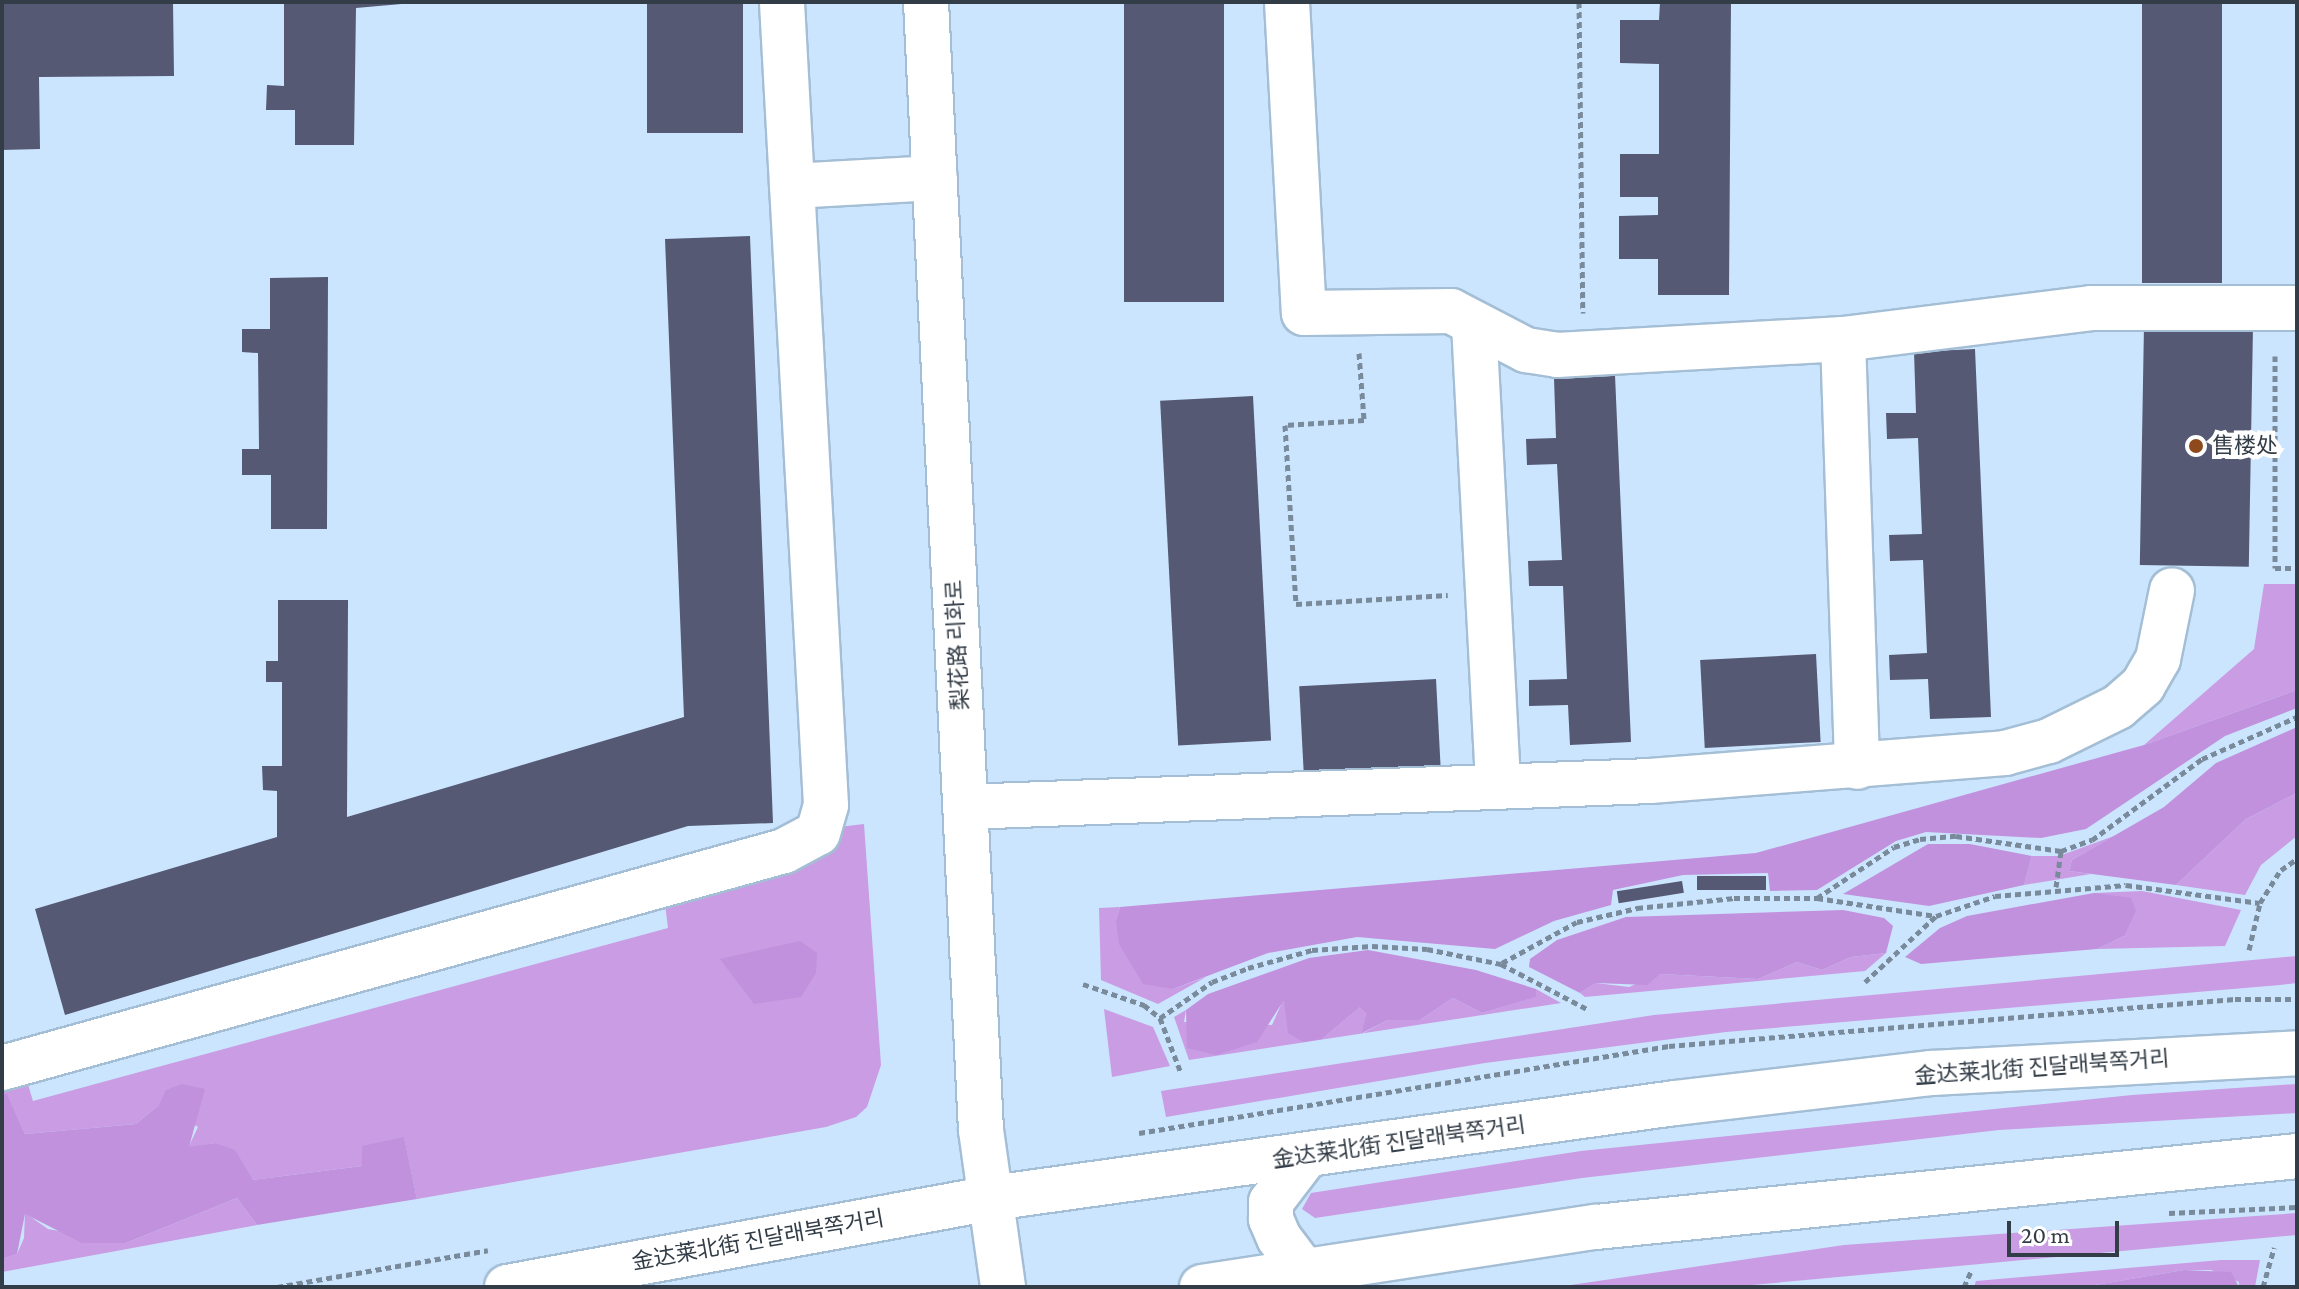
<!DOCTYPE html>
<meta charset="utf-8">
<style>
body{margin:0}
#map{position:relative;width:2299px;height:1289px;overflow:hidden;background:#cbe5fe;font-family:"Crimson Pro","Noto Sans SC","Noto Sans KR",serif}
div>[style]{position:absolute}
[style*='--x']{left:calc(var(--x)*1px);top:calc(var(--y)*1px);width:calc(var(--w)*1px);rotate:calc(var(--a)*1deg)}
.green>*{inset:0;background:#c99ce4}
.forest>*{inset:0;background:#c191dd}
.building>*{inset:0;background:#555973;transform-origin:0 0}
.path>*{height:5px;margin-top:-2.5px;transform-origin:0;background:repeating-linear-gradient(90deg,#798a9b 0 6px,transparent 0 10px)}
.roads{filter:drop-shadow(2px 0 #a4bed5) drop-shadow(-2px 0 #a4bed5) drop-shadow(0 2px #a4bed5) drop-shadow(0 -2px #a4bed5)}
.minor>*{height:44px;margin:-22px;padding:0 22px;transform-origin:22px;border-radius:22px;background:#fff}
.major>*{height:44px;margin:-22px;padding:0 22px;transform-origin:22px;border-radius:22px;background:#fff}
.dots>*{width:22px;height:22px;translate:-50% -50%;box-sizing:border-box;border:4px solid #fff;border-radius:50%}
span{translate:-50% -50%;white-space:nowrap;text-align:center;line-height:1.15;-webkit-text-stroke:8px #fff;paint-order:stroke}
.poi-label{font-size:22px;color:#333d47}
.left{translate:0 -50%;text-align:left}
.street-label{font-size:22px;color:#333d47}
.frame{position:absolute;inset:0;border:4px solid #333d47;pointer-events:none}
.scale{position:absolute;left:2007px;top:1221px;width:112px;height:36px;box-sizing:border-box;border:4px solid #333d47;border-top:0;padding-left:10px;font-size:24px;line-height:28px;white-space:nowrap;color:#333d47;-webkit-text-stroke:6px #fff;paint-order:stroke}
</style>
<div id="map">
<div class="green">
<i style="clip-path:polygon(2264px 584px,2297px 584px,2297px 690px,2144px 745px,2254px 649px)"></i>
<i style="clip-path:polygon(2297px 793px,2297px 836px,2261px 865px,2245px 895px,2176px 885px,2246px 819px)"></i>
<i style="clip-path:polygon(864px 824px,881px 1065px,867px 1107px,856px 1117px,826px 1127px,417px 1199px,404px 1138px,362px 1166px,253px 1180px,215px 1143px,188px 1148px,198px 1127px,159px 1105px,136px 1124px,25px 1134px,7px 1095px,2px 1095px,2px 1077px,24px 1071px,33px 1101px,668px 928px,665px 904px,814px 862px,826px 853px,839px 827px)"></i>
<i style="clip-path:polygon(2114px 836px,2072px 860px,2069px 871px,2091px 874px,2024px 885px,2032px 856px,2059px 856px)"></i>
<i style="clip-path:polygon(2142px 891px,2241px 910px,2225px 946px,2097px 949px,2124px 936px,2094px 893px)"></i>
<i style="clip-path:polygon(1120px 907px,1116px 920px,1173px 989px,1206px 977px,1158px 1004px,1101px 980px,1099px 908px)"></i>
<i style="clip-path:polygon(1886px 953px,1865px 971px,1585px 997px,1580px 993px,1596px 983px,1629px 987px,1660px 974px,1758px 979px,1797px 962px,1822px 970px,1851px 957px)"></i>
<i style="clip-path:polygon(2297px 956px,2297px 983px,2280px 985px,1726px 1032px,1485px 1063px,1166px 1117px,1161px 1091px,1654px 1015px)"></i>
<i style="clip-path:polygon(1536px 989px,1561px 1003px,1189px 1060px,1174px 1017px,1186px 1010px,1184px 1022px,1272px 1025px,1284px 998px,1322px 1039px,1361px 1006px,1366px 1012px,1363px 1033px,1388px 1020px,1420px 1020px,1453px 998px,1482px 1013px,1535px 997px)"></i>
<i style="clip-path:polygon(1104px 1009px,1153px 1027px,1170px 1066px,1112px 1077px)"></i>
<i style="clip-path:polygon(2297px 1084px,2297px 1113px,1999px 1130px,1582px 1178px,1315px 1218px,1302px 1209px,1311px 1193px,1581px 1151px,2132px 1095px)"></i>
<i style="clip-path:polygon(237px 1198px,257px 1225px,2px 1272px,2px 1259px,17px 1254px,24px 1238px,25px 1213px,48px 1229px,126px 1243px)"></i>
<i style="clip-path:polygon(2297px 1213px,2297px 1235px,1730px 1287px,1557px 1287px,1844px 1245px)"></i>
<i style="clip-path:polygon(2221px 1260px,2260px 1260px,2255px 1287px,2239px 1287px,2239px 1282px,2211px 1270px,2184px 1270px,2095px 1285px,1974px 1287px,1976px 1281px)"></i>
</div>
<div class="forest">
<i style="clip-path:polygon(2297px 690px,2297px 708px,2225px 736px,2086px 829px,2041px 838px,1926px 832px,1896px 841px,1817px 890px,1770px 891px,1768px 873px,1683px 875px,1613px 890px,1611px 905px,1554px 921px,1495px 949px,1357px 937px,1268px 953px,1173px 989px,1143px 984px,1119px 944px,1116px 920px,1120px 907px,1756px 853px,2144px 745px)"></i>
<i style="clip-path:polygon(2297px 727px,2297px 793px,2246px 819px,2176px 885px,2069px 871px,2072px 860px,2164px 807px,2216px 763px)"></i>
<i style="clip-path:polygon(1928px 844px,1970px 844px,2032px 856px,2024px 885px,1929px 906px,1843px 894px)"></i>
<i style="clip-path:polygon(2094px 893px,2131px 898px,2136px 911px,2124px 936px,2097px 949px,1921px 964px,1905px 957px,1940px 928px,1967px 916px)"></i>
<i style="clip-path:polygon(1843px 910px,1884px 918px,1893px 926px,1886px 953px,1851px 957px,1822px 970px,1797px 962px,1758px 979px,1660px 974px,1647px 985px,1596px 983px,1580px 993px,1529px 967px,1530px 959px,1557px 940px,1626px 917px)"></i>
<i style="clip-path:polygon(800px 941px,817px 953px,816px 973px,801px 997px,754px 1004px,720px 959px)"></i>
<i style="clip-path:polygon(1368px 950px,1476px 970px,1536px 989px,1536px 997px,1482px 1013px,1453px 998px,1420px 1020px,1388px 1020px,1362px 1033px,1366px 1013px,1360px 1007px,1322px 1039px,1303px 1042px,1288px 1033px,1284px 1000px,1257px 1042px,1216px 1055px,1187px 1048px,1186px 1010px,1208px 994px,1309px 958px)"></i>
<i style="clip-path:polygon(182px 1084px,205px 1089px,189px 1147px,215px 1143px,235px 1150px,253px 1180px,362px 1166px,362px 1146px,404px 1137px,417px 1199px,257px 1225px,237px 1198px,126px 1243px,82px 1243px,25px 1214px,17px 1254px,2px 1259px,2px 1095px,7px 1094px,25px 1134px,136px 1124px,159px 1105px,166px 1090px)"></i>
<i style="clip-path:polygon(2184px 1270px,2231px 1272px,2239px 1287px,1995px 1287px,2095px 1285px)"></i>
</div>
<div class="building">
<i style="clip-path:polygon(2px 2px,173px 2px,174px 76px,39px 77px,40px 149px,2px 150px)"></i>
<i style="clip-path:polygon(284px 2px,424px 2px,356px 8px,354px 145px,295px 145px,295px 110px,266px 110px,267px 85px,284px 86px)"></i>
<i style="left:647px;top:2px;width:96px;height:131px"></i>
<i style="left:1124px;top:2px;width:100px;height:300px"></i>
<i style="clip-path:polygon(1660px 2px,1731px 2px,1729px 295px,1658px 295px,1658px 259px,1619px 259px,1619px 216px,1658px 215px,1658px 197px,1620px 197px,1620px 154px,1659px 154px,1659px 64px,1620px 63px,1620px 20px,1659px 20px)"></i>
<i style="left:2142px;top:2px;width:80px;height:281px"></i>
<i style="clip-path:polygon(750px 236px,773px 823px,688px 826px,65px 1015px,35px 909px,277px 837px,277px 791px,263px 790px,262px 766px,282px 766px,282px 682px,266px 682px,266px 661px,278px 661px,278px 600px,348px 600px,347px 817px,684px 717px,665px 239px)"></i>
<i style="clip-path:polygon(328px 277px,327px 529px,271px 529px,271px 475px,242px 475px,242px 449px,259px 449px,258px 353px,242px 352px,242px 329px,270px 329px,270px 278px)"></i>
<i style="left:2144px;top:325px;width:109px;height:240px;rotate:1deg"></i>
<i style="clip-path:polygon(1975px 349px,1991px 717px,1930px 719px,1928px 679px,1890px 680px,1889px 655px,1927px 653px,1923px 560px,1890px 561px,1889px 535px,1922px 534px,1918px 438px,1887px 439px,1886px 413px,1916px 413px,1914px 352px)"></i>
<i style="clip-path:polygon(1615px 375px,1631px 742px,1570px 745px,1568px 705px,1529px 706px,1529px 680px,1567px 679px,1563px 586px,1529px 586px,1528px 561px,1562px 560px,1557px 464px,1527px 465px,1526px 439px,1556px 438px,1554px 378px)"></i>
<i style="left:1253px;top:396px;width:345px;height:93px;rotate:87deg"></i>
<i style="left:1816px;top:654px;width:88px;height:116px;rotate:87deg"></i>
<i style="left:1436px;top:679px;width:90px;height:137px;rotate:87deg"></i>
<i style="left:1766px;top:876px;width:14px;height:69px;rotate:90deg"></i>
<i style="left:1682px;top:881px;width:12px;height:66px;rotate:81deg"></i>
</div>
<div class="path">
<i style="--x:1579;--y:2;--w:311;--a:89.3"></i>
<i style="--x:1359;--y:353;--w:67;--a:85.7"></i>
<i style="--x:1364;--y:420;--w:79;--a:176.4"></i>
<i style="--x:1285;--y:425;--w:179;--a:86.5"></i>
<i style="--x:1296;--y:604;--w:152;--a:-3.4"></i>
<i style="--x:2275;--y:356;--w:212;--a:90"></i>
<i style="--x:2275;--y:568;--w:22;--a:0"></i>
<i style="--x:2056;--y:887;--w:36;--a:-82"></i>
<i style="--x:1817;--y:898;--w:92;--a:-33.5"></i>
<i style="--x:1894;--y:847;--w:27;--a:-17"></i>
<i style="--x:1920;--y:839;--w:36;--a:-5"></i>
<i style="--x:1956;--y:836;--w:106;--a:8.1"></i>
<i style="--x:2061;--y:851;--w:33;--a:-20"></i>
<i style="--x:2092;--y:840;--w:137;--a:-36.4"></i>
<i style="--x:2202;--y:759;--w:104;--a:-23.9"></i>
<i style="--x:2249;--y:950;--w:48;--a:-76.8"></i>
<i style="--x:2260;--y:903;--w:39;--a:-58"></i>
<i style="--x:2281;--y:870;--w:19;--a:-35"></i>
<i style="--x:1502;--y:963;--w:85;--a:-28.7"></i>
<i style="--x:1577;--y:922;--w:62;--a:-13.1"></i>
<i style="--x:1637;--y:908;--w:98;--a:-5.9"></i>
<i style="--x:1734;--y:898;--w:83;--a:0"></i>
<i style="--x:1817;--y:898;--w:120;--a:8.6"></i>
<i style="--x:1865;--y:982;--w:97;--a:-42.9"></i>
<i style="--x:1936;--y:916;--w:62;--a:-18.7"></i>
<i style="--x:1995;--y:896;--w:131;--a:-4.8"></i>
<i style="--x:2126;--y:885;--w:135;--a:7.7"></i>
<i style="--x:1083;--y:984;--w:65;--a:19"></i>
<i style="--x:1144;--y:1005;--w:21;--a:39"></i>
<i style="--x:1160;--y:1018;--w:59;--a:69.1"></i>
<i style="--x:1160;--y:1018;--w:63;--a:-34.7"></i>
<i style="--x:1212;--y:982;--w:39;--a:-21"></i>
<i style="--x:1248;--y:968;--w:66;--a:-15.7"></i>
<i style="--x:1312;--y:950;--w:60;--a:-3.8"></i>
<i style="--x:1372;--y:946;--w:55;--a:3.1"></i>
<i style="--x:1427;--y:949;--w:76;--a:11.5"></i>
<i style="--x:1501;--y:964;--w:97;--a:27.6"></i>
<i style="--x:1139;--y:1133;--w:537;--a:-9.32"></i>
<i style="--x:1669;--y:1046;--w:568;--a:-4.75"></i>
<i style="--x:2235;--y:999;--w:62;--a:0"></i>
<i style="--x:2169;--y:1213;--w:128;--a:-2.7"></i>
<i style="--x:277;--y:1287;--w:214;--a:-9.9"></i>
<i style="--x:1964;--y:1287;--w:17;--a:-66"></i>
<i style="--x:2263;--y:1287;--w:41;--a:-74.2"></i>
</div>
<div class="roads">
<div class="minor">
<i style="--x:926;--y:2;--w:1129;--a:87.21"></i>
<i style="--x:981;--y:1130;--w:159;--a:82"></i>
<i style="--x:1287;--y:2;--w:311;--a:86.9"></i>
<i style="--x:1304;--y:313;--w:147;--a:-0.8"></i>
<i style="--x:1451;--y:311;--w:85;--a:27.5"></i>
<i style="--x:1526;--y:350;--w:31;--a:9"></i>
<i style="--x:1557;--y:355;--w:286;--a:-3.2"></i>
<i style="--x:1843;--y:339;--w:250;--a:-7.1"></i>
<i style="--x:2091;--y:308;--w:206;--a:0"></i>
<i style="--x:792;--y:186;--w:143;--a:-3.2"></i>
<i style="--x:1474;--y:324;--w:463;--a:87"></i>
<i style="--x:1843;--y:339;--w:428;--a:88.1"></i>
<i style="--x:965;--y:807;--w:685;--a:-2.17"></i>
<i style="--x:1650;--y:781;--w:356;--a:-4.5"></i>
<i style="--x:2005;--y:753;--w:46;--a:-15.3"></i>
<i style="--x:2049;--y:741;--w:77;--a:-26.2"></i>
<i style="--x:2118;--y:707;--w:33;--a:-41"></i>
<i style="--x:2143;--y:685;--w:30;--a:-60"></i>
<i style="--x:2158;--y:659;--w:70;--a:-78.5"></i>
<i style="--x:2;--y:1068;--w:812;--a:-15.51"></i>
<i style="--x:784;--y:851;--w:38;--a:-28"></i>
<i style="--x:818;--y:833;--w:29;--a:-74"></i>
<i style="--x:826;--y:805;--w:804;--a:-93.14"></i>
</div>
<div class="major">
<i style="--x:1304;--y:1271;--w:41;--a:-127.1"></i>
<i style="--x:1279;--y:1238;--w:21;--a:-113"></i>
<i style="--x:1271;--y:1219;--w:17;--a:-90"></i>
<i style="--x:1271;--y:1202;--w:58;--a:-52.7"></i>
<i style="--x:507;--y:1287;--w:493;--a:-10.4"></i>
<i style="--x:992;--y:1198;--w:690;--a:-7.92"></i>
<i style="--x:1675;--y:1103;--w:258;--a:-6.7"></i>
<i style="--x:1931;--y:1073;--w:367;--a:-3.1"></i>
<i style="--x:1202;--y:1287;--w:399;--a:-8.7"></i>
<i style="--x:1596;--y:1227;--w:705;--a:-5.78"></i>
</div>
</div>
<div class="dots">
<i style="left:2196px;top:446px;background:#8e4a1c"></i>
</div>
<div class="poi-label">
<span class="left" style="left:2212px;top:446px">售楼处</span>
</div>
<div class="street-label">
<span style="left:957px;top:645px;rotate:-93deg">梨花路 리화로</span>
<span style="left:2042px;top:1067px;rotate:-4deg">金达莱北街 진달래북쪽거리</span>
<span style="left:1399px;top:1142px;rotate:-8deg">金达莱北街 진달래북쪽거리</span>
<span style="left:758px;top:1240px;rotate:-10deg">金达莱北街 진달래북쪽거리</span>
</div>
<div class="frame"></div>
<div class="scale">20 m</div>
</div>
